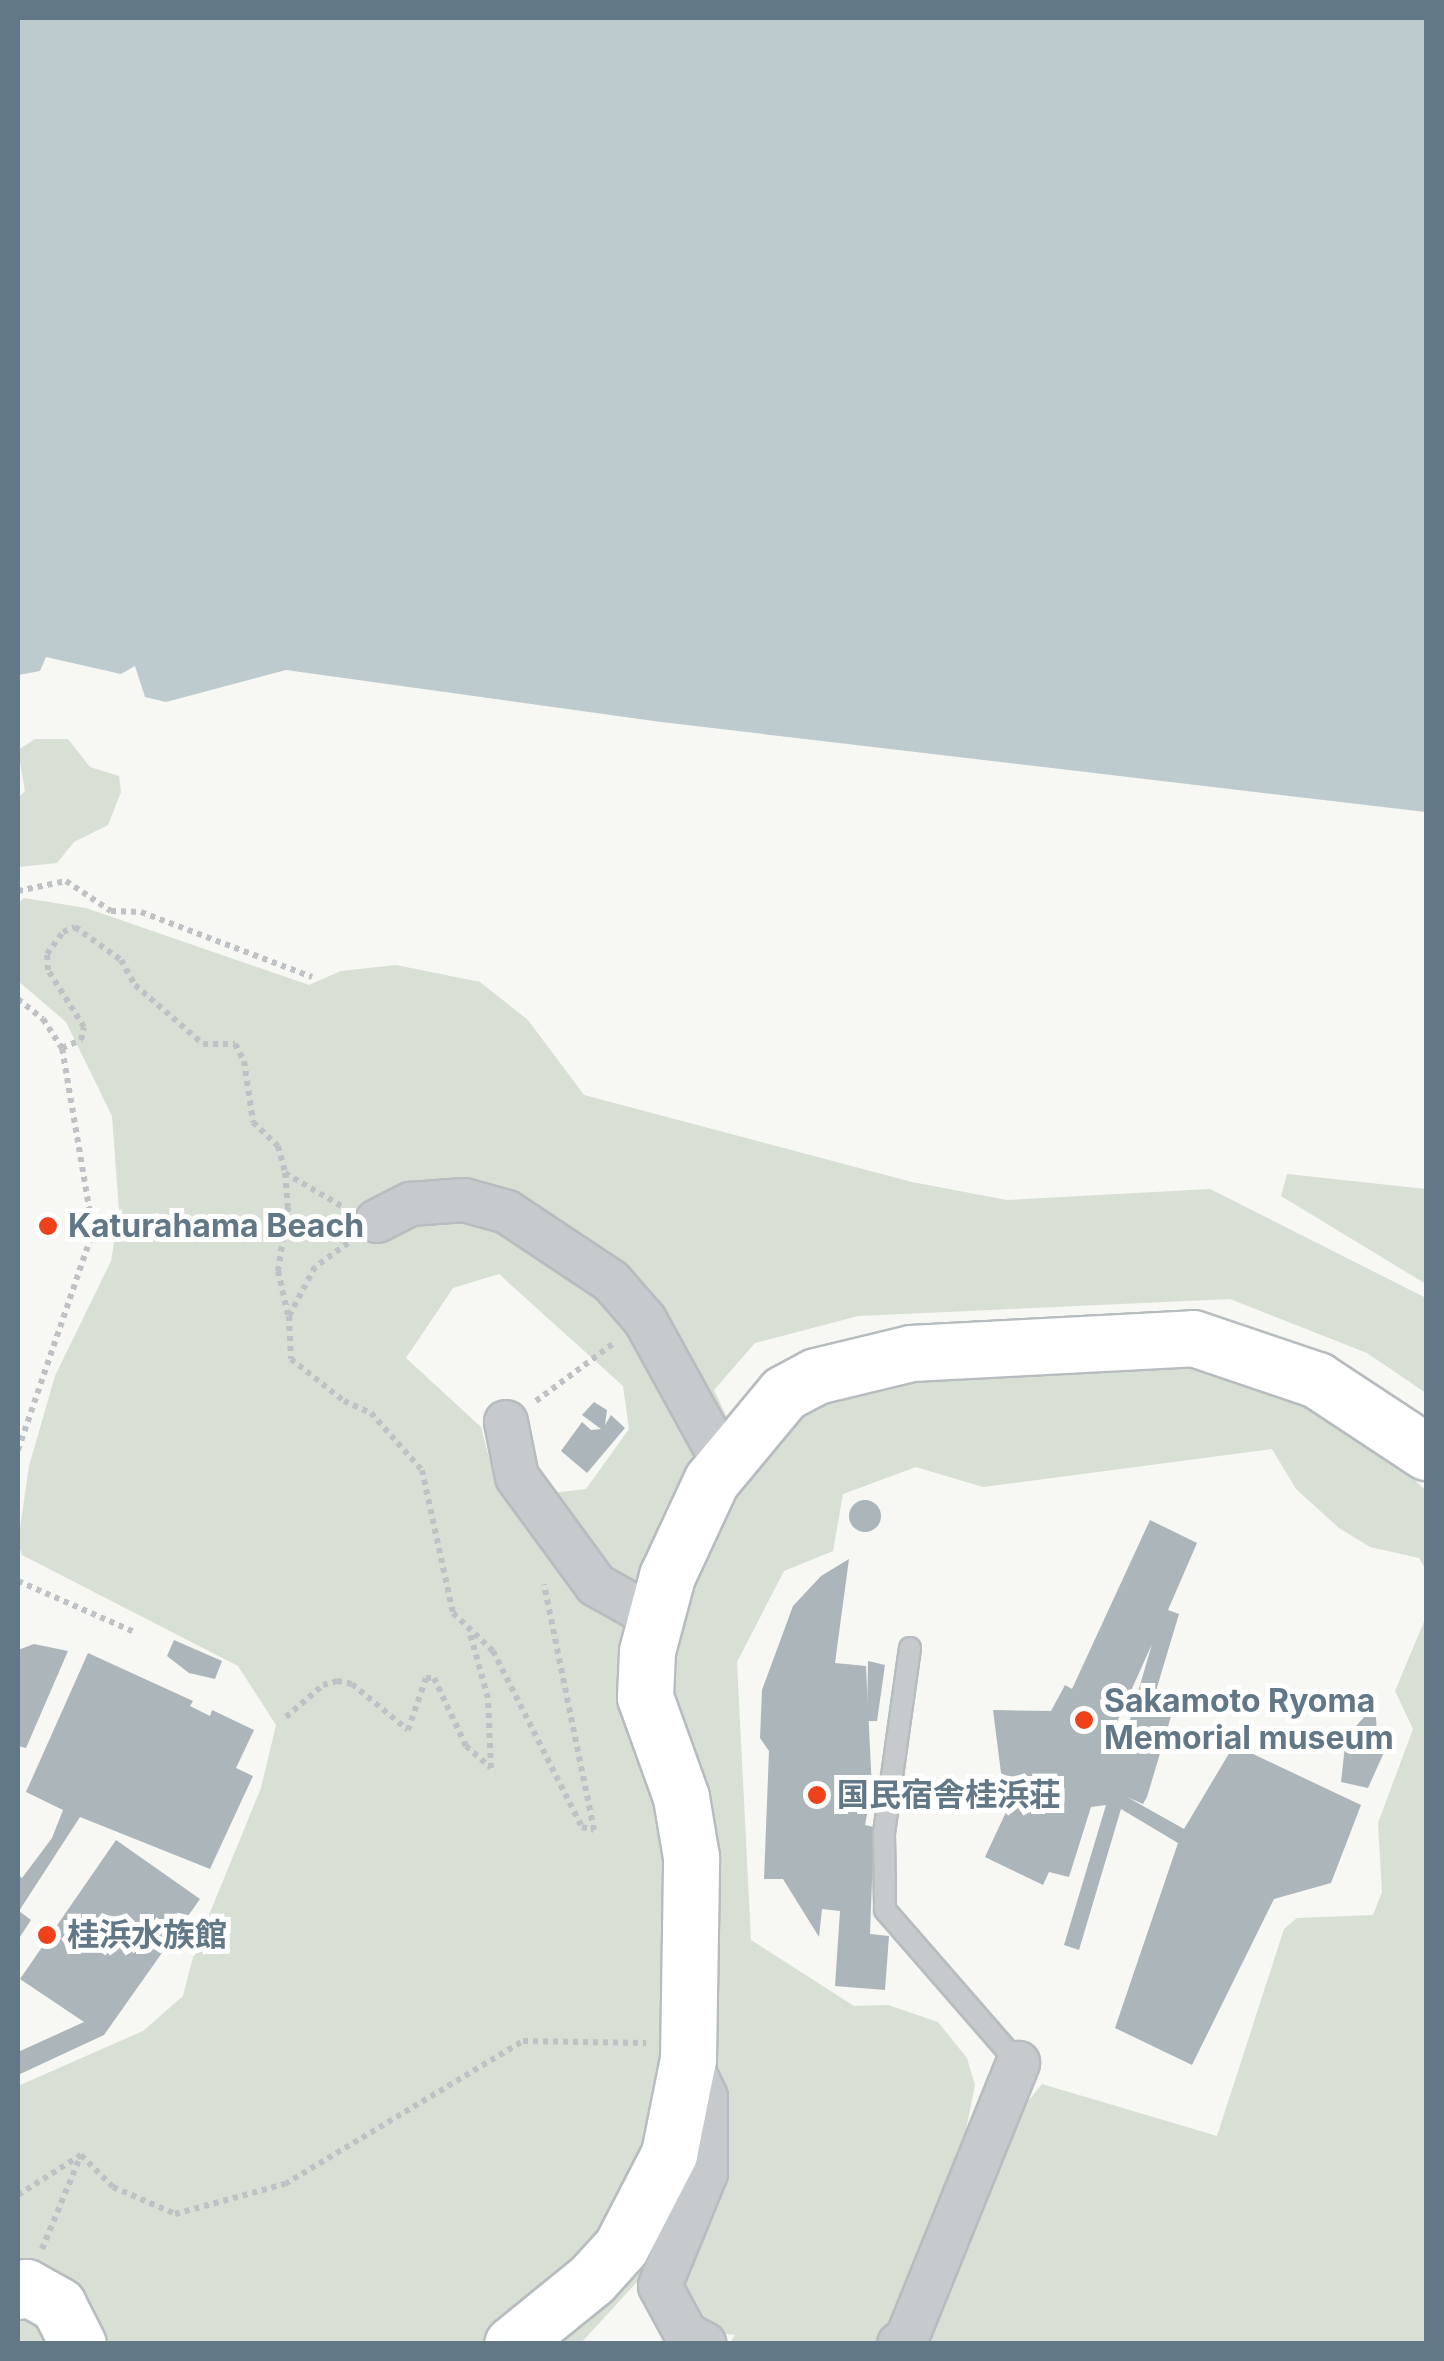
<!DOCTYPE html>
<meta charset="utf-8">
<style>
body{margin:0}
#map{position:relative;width:1444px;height:2361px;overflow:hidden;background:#f7f7f3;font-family:Inter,"Noto Sans JP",sans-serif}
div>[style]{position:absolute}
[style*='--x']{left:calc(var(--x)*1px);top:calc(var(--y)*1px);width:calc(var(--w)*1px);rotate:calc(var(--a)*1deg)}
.green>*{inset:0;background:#d8dfd4}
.water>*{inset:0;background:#bdcace}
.building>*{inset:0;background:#acb5ba}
.round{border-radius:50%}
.path>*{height:6px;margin-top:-3px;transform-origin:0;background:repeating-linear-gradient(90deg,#bfc2c4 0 5px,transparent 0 10px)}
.roads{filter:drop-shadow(2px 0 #b7bcbf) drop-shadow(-2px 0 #b7bcbf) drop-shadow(0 2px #b7bcbf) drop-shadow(0 -2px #b7bcbf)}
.lane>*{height:20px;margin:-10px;padding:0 10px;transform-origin:10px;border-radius:10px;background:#c6cacd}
.street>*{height:42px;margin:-21px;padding:0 21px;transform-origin:21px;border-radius:21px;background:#c6cacd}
.primary>*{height:55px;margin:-27.5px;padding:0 27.5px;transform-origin:27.5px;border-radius:27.5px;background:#fff}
.dots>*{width:28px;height:28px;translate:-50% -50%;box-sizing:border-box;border:5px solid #fff;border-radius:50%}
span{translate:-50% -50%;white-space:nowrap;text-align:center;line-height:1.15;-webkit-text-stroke:10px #fff;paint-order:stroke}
.poi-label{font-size:32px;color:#637886;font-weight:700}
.left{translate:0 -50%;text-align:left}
.frame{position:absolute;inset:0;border:20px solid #637886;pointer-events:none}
</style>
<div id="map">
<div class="green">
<i style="clip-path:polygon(35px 739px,68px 739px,90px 767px,119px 776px,121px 792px,108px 825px,74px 842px,57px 863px,18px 867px,18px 798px,25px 791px,18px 750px)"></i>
<i style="clip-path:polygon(evenodd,24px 898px,86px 908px,309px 985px,341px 971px,396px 965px,480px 982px,528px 1020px,584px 1095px,912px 1182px,1007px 1200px,1210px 1189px,1426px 1298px,1426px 1393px,1367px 1353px,1230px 1299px,858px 1316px,755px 1343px,714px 1390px,746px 1458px,788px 1402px,936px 1368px,1227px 1365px,1281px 1384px,1375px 1441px,1426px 1491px,1426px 1570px,1419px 1558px,1370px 1547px,1339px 1528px,1296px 1489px,1272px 1449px,983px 1487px,916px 1467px,843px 1494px,833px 1551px,784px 1571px,737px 1662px,751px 1940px,854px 2006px,888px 2005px,938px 2022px,967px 2058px,975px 2085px,965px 2135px,1001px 2154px,1017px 2115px,1042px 2084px,1217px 2136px,1284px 1929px,1297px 1918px,1373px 1915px,1382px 1892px,1378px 1823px,1413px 1729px,1395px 1691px,1426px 1617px,1426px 2343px,730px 2343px,735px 2335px,720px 2333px,691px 2311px,676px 2281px,636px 2283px,581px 2343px,18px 2343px,18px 2086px,143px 2031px,183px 1996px,195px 1949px,261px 1788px,276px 1725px,238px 1666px,22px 1555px,18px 1542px,29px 1466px,55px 1376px,111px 1261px,119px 1211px,112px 1116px,66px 1022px,18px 981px,18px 903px,24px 898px,499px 1274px,623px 1386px,629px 1429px,586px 1489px,551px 1493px,494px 1477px,481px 1427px,406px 1358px,453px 1288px,499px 1274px)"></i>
<i style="clip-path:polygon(1287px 1174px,1426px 1189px,1426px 1284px,1281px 1196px)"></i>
</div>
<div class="water">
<i style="clip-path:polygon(18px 18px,1426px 18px,1426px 812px,661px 722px,286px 670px,166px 702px,145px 697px,135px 666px,121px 674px,46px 657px,40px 671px,18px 675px)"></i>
</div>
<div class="building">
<i style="clip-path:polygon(594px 1402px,607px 1410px,605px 1425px,611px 1415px,625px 1428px,587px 1473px,561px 1451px,582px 1422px,591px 1430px,601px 1429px,582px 1415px)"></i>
<i class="round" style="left:849px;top:1500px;width:32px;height:32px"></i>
<i style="clip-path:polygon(evenodd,1150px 1520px,1197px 1543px,1168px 1610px,1179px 1614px,1152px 1704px,1175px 1703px,1147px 1797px,1143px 1804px,1127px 1797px,1184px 1829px,1234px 1745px,1361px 1805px,1331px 1883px,1274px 1899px,1192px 2065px,1115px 2028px,1178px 1843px,1121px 1809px,1079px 1950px,1064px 1945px,1106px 1805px,1091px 1807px,1069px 1877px,1049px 1872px,1043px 1885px,985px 1857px,1006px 1812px,993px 1710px,1051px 1711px,1065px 1685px,1072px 1689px,1150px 1520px,1152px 1644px,1122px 1747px,1108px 1742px,1152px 1644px)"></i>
<i style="clip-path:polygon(849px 1559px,835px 1663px,866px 1666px,872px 1789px,865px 1825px,874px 1827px,870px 1934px,889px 1936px,885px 1990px,835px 1986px,840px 1911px,822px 1909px,819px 1937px,783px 1879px,764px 1879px,769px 1751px,760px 1738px,762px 1690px,793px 1606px,821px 1576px)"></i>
<i style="clip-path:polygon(174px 1640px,222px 1661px,215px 1679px,189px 1673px,167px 1656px)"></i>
<i style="clip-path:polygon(34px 1644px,68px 1651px,26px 1748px,18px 1746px,18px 1650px)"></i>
<i style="clip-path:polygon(88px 1653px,193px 1701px,190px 1706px,210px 1716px,212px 1710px,254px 1730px,236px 1768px,253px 1776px,210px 1869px,80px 1817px,19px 1911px,31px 1920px,18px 1940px,18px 1875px,22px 1878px,52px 1838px,63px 1810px,26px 1792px)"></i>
<i style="clip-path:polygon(868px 1661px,885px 1665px,877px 1721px,867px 1721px)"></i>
<i style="clip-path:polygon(1375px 1705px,1377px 1733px,1390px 1739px,1368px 1788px,1341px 1782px,1346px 1737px)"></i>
<i style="clip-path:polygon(116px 1840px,200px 1899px,104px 2035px,18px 2075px,18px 2052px,84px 2022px,20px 1979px)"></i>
</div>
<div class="path">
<i style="--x:18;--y:891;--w:49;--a:-11.8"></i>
<i style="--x:66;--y:881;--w:54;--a:33.7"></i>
<i style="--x:111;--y:911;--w:30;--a:2"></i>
<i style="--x:141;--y:912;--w:183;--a:20.8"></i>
<i style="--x:18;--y:999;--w:32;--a:39"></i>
<i style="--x:43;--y:1019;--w:35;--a:57"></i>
<i style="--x:285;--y:1173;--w:34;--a:85"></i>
<i style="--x:288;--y:1207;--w:65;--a:98.9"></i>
<i style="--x:278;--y:1271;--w:45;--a:77.2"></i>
<i style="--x:348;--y:1243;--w:41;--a:144"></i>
<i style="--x:315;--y:1267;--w:55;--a:118"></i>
<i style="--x:289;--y:1316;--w:43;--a:87.3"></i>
<i style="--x:291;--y:1359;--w:68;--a:38.4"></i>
<i style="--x:344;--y:1401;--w:30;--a:24"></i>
<i style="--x:371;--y:1413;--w:76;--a:48.2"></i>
<i style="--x:422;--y:1470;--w:146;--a:77.8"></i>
<i style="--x:453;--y:1613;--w:55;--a:43.5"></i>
<i style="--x:493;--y:1651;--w:197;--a:63.2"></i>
<i style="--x:582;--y:1827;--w:12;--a:14"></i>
<i style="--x:594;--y:1830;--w:251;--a:-101.5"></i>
<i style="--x:536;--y:1401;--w:97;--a:-36.6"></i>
<i style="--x:18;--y:1450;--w:231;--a:-71.1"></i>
<i style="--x:93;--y:1231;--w:186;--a:-99.6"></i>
<i style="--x:62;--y:1048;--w:21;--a:-23"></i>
<i style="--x:81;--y:1040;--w:13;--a:-77"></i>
<i style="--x:84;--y:1027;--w:67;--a:-122.3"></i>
<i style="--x:48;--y:970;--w:16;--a:-94"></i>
<i style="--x:47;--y:954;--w:27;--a:-54"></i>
<i style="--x:63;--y:932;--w:13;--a:-23"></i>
<i style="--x:75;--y:927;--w:57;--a:35.7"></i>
<i style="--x:121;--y:960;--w:29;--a:61"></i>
<i style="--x:135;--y:985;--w:90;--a:40.9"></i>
<i style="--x:203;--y:1044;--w:32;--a:0"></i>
<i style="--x:235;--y:1044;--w:19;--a:62"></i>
<i style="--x:244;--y:1061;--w:62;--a:81.6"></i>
<i style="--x:253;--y:1122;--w:35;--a:44"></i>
<i style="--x:278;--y:1146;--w:28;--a:75"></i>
<i style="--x:285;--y:1173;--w:67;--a:30.4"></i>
<i style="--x:18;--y:1581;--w:127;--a:23.7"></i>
<i style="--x:286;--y:1717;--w:49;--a:-40.9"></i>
<i style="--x:323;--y:1685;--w:15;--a:-16"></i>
<i style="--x:337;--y:1681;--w:15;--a:11"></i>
<i style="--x:352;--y:1684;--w:72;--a:39.4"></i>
<i style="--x:408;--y:1730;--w:55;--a:-70.9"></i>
<i style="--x:426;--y:1678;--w:8;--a:0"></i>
<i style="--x:434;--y:1678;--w:75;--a:64.8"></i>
<i style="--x:466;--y:1746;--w:33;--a:41"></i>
<i style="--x:491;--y:1768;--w:70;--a:-92.5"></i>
<i style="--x:488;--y:1698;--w:71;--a:-105.6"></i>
<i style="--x:18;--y:2195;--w:75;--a:-32.4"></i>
<i style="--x:81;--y:2155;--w:45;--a:45"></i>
<i style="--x:113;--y:2187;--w:68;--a:23.5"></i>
<i style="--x:175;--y:2214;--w:114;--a:-15.3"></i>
<i style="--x:285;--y:2184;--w:278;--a:-31"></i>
<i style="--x:523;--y:2041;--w:123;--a:0.9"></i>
<i style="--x:42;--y:2249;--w:102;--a:-67.5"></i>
</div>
<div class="roads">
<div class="lane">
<i style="--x:910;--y:1648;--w:188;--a:98"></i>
<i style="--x:884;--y:1834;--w:76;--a:89.2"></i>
<i style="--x:885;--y:1910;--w:203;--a:49"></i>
</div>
<div class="street">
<i style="--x:377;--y:1221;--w:38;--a:-27"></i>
<i style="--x:411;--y:1204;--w:53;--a:-4.3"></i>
<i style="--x:464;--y:1200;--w:45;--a:15.6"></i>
<i style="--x:507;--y:1212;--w:125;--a:33.6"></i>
<i style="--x:611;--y:1281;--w:52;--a:48.9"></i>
<i style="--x:645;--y:1320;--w:162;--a:61.2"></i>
<i style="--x:506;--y:1422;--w:56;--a:78.7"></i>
<i style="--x:517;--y:1477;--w:134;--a:53.8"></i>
<i style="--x:596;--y:1585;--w:65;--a:29.3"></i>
<i style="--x:688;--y:2059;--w:42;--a:64.7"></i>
<i style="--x:706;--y:2097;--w:76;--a:90"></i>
<i style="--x:706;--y:2173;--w:122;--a:112.2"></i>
<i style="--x:660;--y:2286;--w:55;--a:61.6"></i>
<i style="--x:686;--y:2334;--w:21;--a:28"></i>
<i style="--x:899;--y:2344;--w:10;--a:-37"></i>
<i style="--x:907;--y:2338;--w:297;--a:-68"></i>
</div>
<div class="primary">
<i style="--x:18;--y:2291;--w:9;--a:-27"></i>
<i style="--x:26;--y:2287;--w:37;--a:29"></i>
<i style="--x:58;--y:2305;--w:44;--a:62.9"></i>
<i style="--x:512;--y:2344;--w:103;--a:-39.1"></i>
<i style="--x:592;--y:2279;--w:43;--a:-47.8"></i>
<i style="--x:621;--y:2247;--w:105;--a:-62.7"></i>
<i style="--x:669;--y:2154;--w:97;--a:-78.7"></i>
<i style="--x:688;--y:2059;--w:202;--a:-89.1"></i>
<i style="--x:691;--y:1857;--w:61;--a:-99.5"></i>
<i style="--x:681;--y:1797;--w:106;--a:-109.8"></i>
<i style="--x:645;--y:1697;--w:46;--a:-87.5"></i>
<i style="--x:647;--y:1651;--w:78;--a:-75.1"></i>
<i style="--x:667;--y:1576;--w:105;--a:-65.1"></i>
<i style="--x:711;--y:1481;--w:114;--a:-50.3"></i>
<i style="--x:784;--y:1393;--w:36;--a:-28"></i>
<i style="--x:816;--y:1376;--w:98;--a:-13.6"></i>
<i style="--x:911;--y:1353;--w:282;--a:-3"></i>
<i style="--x:1193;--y:1338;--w:131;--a:18.7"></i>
<i style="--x:1317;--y:1380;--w:131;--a:33.4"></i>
</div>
</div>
<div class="dots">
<i style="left:48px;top:1226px;background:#f0421a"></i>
<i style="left:1084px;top:1720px;background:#f0421a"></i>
<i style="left:817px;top:1795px;background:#f0421a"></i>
<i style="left:47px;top:1935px;background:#f0421a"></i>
</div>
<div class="poi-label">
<span class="left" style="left:68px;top:1226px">Katurahama Beach</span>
<span class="left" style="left:1104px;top:1720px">Sakamoto Ryoma<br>Memorial museum</span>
<span class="left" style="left:837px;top:1795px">国民宿舎桂浜荘</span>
<span class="left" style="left:67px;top:1935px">桂浜水族館</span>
</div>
<div class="frame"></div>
</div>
